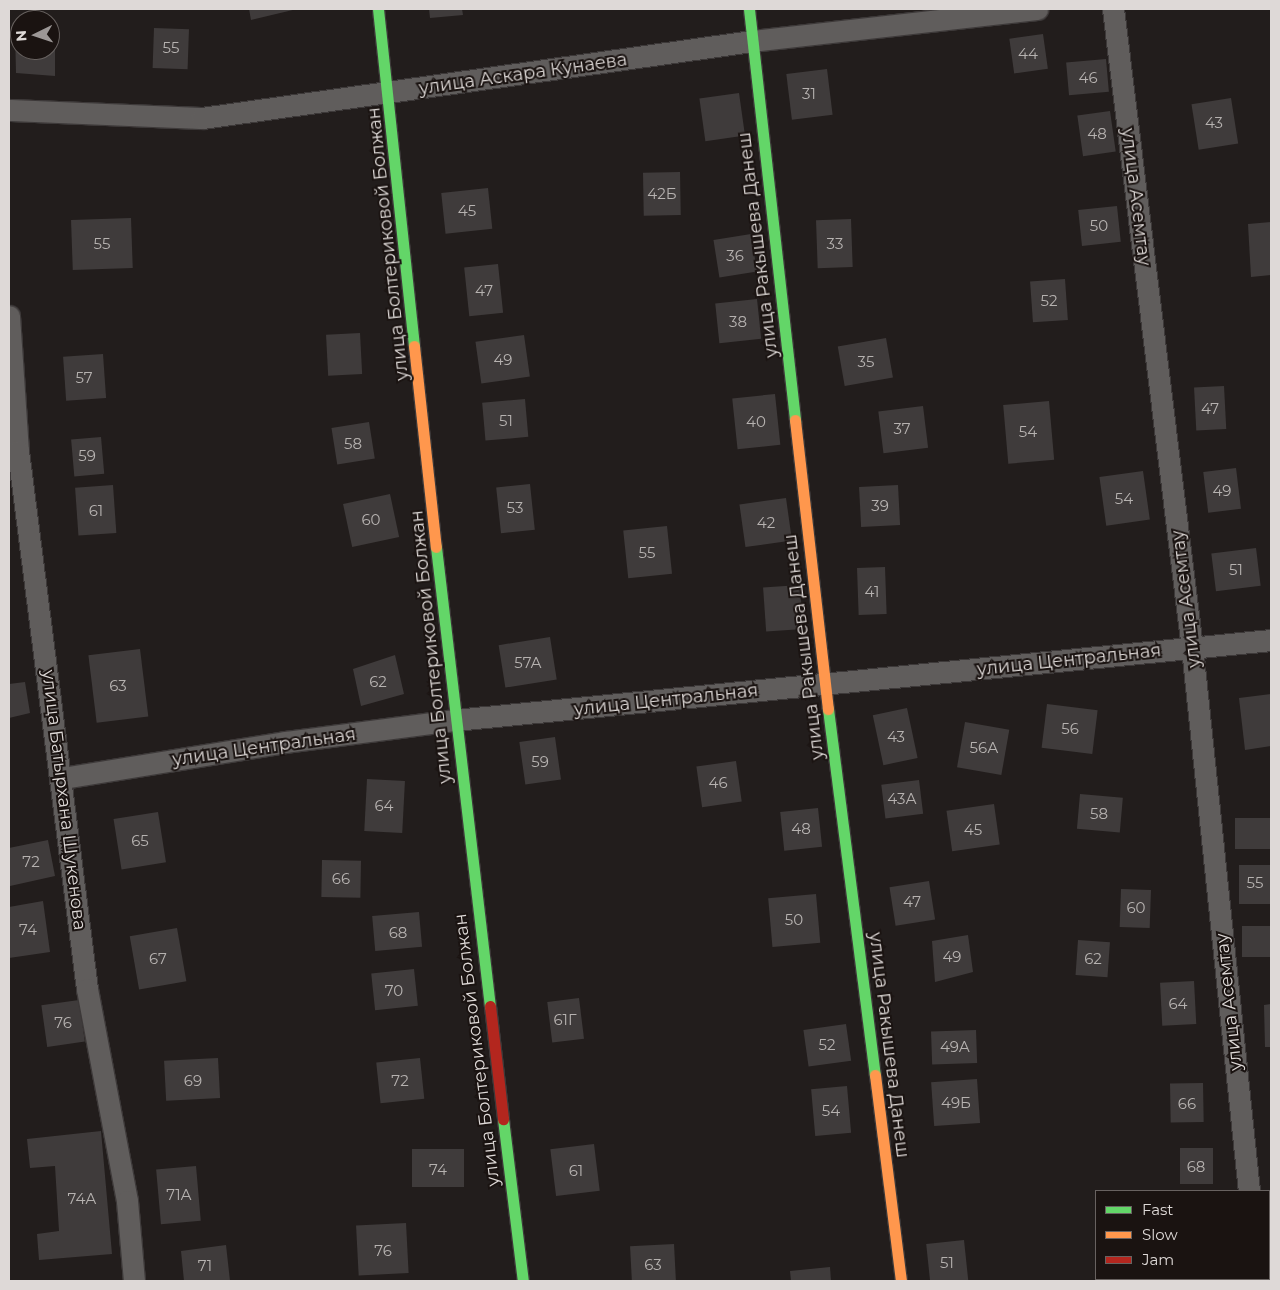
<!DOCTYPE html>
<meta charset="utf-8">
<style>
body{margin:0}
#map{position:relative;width:1280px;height:1290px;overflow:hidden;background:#221d1c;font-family:Montserrat,sans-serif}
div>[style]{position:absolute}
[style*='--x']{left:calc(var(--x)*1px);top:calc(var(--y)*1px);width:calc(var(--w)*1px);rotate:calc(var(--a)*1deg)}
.building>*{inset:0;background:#3f3b3b;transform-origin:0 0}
.roads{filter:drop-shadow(1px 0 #3d3939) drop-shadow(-1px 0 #3d3939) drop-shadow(0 1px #3d3939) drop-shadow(0 -1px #3d3939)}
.street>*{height:21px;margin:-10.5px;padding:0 10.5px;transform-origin:10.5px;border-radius:10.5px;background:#605d5c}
.fast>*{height:11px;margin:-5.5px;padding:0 5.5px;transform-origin:5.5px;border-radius:5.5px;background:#63d668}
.slow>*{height:11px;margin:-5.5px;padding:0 5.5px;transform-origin:5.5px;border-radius:5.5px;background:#ff974d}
.jam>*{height:11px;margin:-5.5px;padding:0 5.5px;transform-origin:5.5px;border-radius:5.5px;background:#b3261e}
span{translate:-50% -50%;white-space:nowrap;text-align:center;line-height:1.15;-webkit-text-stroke:4px #1a1311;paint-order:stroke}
.number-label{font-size:15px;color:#b6b2b0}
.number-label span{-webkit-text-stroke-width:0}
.street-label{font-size:18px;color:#ded9d7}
.frame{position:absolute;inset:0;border:10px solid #ded9d7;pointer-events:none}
.legend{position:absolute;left:1095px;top:1190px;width:175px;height:90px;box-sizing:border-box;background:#1a1311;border:1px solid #686260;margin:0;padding:6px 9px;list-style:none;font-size:15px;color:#ded9d7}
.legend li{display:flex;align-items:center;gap:10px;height:25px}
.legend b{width:25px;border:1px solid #686260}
.north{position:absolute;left:10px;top:10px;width:50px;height:50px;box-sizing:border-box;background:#1a1311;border:1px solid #686260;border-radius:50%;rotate:266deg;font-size:14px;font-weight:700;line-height:20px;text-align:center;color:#ded9d7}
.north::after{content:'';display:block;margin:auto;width:18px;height:22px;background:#9c9796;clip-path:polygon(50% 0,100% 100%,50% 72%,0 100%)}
</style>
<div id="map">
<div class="building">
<i style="clip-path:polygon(249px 9px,297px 9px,251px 20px)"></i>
<i style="clip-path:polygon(429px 9px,462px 9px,463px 15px,430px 18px)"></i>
<i style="left:154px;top:28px;width:35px;height:40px;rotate:2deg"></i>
<i style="clip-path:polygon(15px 31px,20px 31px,20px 50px,50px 50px,50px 32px,55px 32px,55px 76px,16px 73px)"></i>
<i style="left:1043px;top:34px;width:35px;height:34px;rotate:82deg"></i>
<i style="left:1106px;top:59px;width:33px;height:40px;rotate:85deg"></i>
<i style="left:827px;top:69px;width:46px;height:41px;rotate:83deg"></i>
<i style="left:739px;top:93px;width:43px;height:40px;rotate:82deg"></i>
<i style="left:1231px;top:98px;width:46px;height:40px;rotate:81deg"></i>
<i style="left:1110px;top:111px;width:41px;height:33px;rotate:82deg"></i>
<i style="left:680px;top:172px;width:43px;height:37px;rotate:89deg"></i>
<i style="left:488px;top:188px;width:41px;height:47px;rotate:84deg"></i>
<i style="left:1117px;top:206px;width:36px;height:39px;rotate:84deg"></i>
<i style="left:131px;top:218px;width:50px;height:60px;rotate:88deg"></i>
<i style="left:851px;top:219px;width:48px;height:35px;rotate:88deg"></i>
<i style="clip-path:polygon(1271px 222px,1271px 275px,1251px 277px,1248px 224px)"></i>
<i style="left:751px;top:234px;width:38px;height:38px;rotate:81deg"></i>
<i style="left:498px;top:264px;width:49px;height:34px;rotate:84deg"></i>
<i style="left:1065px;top:279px;width:41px;height:35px;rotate:86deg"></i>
<i style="left:757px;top:299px;width:40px;height:42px;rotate:84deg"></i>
<i style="left:360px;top:333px;width:41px;height:34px;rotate:87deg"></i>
<i style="left:524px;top:335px;width:42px;height:49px;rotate:82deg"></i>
<i style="left:886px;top:338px;width:40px;height:49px;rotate:80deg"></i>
<i style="left:103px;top:354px;width:44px;height:40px;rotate:86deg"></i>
<i style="left:1224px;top:386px;width:43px;height:30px;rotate:87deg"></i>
<i style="left:775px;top:394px;width:51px;height:43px;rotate:84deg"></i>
<i style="left:525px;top:399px;width:38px;height:43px;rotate:85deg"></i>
<i style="left:1049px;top:401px;width:59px;height:46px;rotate:85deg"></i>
<i style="left:923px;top:406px;width:42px;height:45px;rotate:83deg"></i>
<i style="left:369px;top:422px;width:37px;height:38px;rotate:81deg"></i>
<i style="left:101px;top:437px;width:37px;height:30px;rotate:85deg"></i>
<i style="left:1236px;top:468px;width:41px;height:33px;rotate:83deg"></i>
<i style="left:1143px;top:471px;width:49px;height:44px;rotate:82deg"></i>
<i style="left:530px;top:484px;width:46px;height:34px;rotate:84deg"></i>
<i style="left:113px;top:485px;width:48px;height:38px;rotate:86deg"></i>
<i style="left:898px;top:485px;width:40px;height:39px;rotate:87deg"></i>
<i style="left:390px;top:494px;width:44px;height:48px;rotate:78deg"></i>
<i style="left:786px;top:498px;width:43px;height:47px;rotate:82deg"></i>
<i style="left:667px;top:526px;width:48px;height:44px;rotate:84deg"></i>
<i style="left:1256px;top:548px;width:38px;height:45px;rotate:83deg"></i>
<i style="left:885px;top:567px;width:47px;height:28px;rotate:88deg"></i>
<i style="left:800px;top:585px;width:44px;height:37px;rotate:86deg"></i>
<i style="left:550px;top:637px;width:43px;height:52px;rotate:81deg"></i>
<i style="left:140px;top:649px;width:68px;height:52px;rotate:83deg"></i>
<i style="clip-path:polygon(395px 655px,404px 694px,361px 706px,353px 669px)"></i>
<i style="clip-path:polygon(25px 682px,30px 713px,9px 718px,9px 684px)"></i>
<i style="clip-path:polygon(1271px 694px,1271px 746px,1245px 750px,1239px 698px)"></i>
<i style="left:1047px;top:704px;width:51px;height:44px;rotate:7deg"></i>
<i style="left:907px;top:708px;width:51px;height:35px;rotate:78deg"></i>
<i style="left:965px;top:722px;width:45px;height:46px;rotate:10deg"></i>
<i style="left:555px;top:737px;width:43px;height:36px;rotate:82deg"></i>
<i style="left:736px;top:761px;width:41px;height:40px;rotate:82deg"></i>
<i style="left:367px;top:779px;width:38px;height:52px;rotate:3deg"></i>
<i style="left:919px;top:780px;width:34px;height:38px;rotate:83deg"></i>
<i style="left:1080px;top:794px;width:43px;height:35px;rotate:5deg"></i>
<i style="left:994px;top:804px;width:41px;height:48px;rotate:82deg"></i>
<i style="left:818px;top:808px;width:39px;height:38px;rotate:84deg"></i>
<i style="left:158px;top:812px;width:51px;height:45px;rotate:81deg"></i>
<i style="left:1271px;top:818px;width:31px;height:36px;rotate:90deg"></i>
<i style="clip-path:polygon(48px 840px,55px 876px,10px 886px,9px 848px)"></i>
<i style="left:322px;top:860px;width:39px;height:37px;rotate:1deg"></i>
<i style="left:1239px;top:865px;width:32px;height:39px"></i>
<i style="left:929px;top:881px;width:39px;height:40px;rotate:81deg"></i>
<i style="left:1121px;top:889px;width:30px;height:38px;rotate:2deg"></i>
<i style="left:816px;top:894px;width:49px;height:48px;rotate:85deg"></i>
<i style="clip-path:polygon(43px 901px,50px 952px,9px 958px,9px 907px)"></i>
<i style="left:419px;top:912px;width:35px;height:47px;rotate:85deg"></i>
<i style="left:1271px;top:926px;width:31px;height:29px;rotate:90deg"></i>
<i style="left:177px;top:928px;width:54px;height:48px;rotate:80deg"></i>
<i style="clip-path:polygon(968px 935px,973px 972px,935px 982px,932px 941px)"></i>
<i style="left:1078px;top:940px;width:32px;height:35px;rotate:4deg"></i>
<i style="left:414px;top:969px;width:37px;height:43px;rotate:84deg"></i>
<i style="left:1194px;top:981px;width:43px;height:34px;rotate:87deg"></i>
<i style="left:579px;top:998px;width:41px;height:32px;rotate:83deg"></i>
<i style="left:79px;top:1000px;width:42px;height:38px;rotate:82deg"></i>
<i style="clip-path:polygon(1271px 1004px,1271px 1047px,1265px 1047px,1264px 1005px)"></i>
<i style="left:846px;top:1024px;width:37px;height:43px;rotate:82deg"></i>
<i style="left:976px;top:1030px;width:33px;height:45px;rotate:88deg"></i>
<i style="left:218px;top:1058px;width:40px;height:54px;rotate:87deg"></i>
<i style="left:420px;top:1058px;width:41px;height:44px;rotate:84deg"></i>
<i style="left:977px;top:1079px;width:44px;height:46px;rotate:86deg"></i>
<i style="left:1203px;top:1083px;width:39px;height:33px;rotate:89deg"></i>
<i style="left:847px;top:1086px;width:47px;height:36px;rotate:85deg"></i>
<i style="clip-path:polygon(101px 1131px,112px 1254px,39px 1260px,37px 1234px,59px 1231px,55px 1166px,30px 1168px,27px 1139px)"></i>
<i style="left:594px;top:1144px;width:47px;height:44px;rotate:83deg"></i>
<i style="left:1213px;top:1148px;width:36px;height:33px;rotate:90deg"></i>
<i style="left:464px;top:1149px;width:38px;height:52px;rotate:90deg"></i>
<i style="left:196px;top:1166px;width:55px;height:40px;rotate:85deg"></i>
<i style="left:406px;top:1223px;width:50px;height:50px;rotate:87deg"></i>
<i style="left:964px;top:1240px;width:41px;height:38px;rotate:84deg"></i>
<i style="left:674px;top:1244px;width:37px;height:44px;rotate:87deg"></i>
<i style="clip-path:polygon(226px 1245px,230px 1281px,184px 1281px,181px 1251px)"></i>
<i style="clip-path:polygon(830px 1267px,831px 1281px,791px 1281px,790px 1271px)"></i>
</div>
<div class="roads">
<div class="street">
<i style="--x:1113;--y:9;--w:644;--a:82.95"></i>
<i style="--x:1192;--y:648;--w:546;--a:84.01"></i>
<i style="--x:9;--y:110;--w:193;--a:2.4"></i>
<i style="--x:202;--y:118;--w:555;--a:-7.97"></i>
<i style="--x:752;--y:41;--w:287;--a:-6.4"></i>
<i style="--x:9;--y:316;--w:135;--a:86.2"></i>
<i style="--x:18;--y:451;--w:542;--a:82.69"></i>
<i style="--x:87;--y:989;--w:216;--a:79.3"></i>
<i style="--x:127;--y:1201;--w:80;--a:85"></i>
<i style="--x:63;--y:778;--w:225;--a:-9.2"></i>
<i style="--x:285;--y:742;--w:171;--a:-7.4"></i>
<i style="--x:455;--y:720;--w:820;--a:-5.6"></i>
<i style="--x:1258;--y:1279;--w:2;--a:90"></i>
</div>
<div class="fast">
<i style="--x:378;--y:9;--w:339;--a:83.9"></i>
<i style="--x:749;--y:9;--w:414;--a:83.6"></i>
<i style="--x:436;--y:547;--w:462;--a:83.3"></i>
<i style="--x:828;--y:709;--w:369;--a:82.7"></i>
<i style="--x:503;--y:1119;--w:163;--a:83"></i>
</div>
<div class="slow">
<i style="--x:414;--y:346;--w:202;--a:83.8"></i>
<i style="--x:795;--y:420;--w:291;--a:83.5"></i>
<i style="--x:875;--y:1075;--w:208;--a:82.8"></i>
</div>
<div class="jam">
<i style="--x:490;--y:1006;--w:114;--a:83.4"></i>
</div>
</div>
<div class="number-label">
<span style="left:171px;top:48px">55</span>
<span style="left:1028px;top:54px">44</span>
<span style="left:1088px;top:78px">46</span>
<span style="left:809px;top:94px">31</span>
<span style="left:1214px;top:123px">43</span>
<span style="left:1097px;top:134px">48</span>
<span style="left:662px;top:194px">42Б</span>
<span style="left:467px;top:211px">45</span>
<span style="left:1099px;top:226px">50</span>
<span style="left:102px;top:244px">55</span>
<span style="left:835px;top:244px">33</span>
<span style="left:735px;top:256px">36</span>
<span style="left:484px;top:291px">47</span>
<span style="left:1049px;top:301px">52</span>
<span style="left:738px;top:322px">38</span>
<span style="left:503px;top:360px">49</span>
<span style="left:866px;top:362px">35</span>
<span style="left:84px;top:378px">57</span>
<span style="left:1210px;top:409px">47</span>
<span style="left:506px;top:421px">51</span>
<span style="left:756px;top:422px">40</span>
<span style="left:902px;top:429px">37</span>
<span style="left:1028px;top:432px">54</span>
<span style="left:353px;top:444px">58</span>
<span style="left:87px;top:456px">59</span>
<span style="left:1222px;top:491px">49</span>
<span style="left:1124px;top:499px">54</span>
<span style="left:880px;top:506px">39</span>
<span style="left:515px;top:508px">53</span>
<span style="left:96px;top:511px">61</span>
<span style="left:371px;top:520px">60</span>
<span style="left:766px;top:523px">42</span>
<span style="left:647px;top:553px">55</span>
<span style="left:1236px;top:570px">51</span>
<span style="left:872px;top:592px">41</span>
<span style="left:528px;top:663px">57А</span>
<span style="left:378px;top:682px">62</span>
<span style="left:118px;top:686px">63</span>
<span style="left:1070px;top:729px">56</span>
<span style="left:896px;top:737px">43</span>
<span style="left:984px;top:748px">56А</span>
<span style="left:540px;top:762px">59</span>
<span style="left:718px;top:783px">46</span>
<span style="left:902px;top:799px">43А</span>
<span style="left:384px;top:806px">64</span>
<span style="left:1099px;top:814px">58</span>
<span style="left:801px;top:829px">48</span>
<span style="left:973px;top:830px">45</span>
<span style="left:140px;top:841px">65</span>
<span style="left:31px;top:862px">72</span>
<span style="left:341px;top:879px">66</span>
<span style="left:1255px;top:883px">55</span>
<span style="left:912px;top:902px">47</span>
<span style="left:1136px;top:908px">60</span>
<span style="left:794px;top:920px">50</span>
<span style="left:28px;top:930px">74</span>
<span style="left:398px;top:933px">68</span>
<span style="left:952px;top:957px">49</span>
<span style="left:158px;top:959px">67</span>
<span style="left:1093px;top:959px">62</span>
<span style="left:394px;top:991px">70</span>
<span style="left:1178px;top:1004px">64</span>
<span style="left:565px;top:1020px">61Г</span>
<span style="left:63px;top:1023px">76</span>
<span style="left:827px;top:1045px">52</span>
<span style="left:955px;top:1047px">49А</span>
<span style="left:193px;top:1081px">69</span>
<span style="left:400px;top:1081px">72</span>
<span style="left:956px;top:1103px">49Б</span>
<span style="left:1187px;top:1104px">66</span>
<span style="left:831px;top:1111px">54</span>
<span style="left:1196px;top:1167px">68</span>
<span style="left:438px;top:1170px">74</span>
<span style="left:576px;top:1171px">61</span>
<span style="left:179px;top:1195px">71А</span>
<span style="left:82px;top:1199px">74А</span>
<span style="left:383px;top:1251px">76</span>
<span style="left:947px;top:1263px">51</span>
<span style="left:653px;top:1265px">63</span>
<span style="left:205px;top:1266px">71</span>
</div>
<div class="street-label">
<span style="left:523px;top:74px;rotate:-8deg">улица Аскара Кунаева</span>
<span style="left:1136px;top:197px;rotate:83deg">улица Асемтау</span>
<span style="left:388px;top:244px;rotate:-96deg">улица Болтериковой Болжан</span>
<span style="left:758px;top:245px;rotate:-97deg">улица Ракышева Данеш</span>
<span style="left:1186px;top:599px;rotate:-97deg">улица Асемтау</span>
<span style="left:431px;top:647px;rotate:-96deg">улица Болтериковой Болжан</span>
<span style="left:804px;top:647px;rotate:-97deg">улица Ракышева Данеш</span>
<span style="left:1069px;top:660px;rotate:-6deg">улица Центральная</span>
<span style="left:666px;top:700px;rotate:-6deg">улица Центральная</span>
<span style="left:264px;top:747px;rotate:-8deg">улица Центральная</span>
<span style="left:64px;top:800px;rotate:83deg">улица Батырхана Шукенова</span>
<span style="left:1229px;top:1002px;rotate:-96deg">улица Асемтау</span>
<span style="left:889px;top:1045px;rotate:83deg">улица Ракышева Данеш</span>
<span style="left:477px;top:1050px;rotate:-97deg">улица Болтериковой Болжан</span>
</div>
<div class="frame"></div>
<ul class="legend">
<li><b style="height:6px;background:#63d668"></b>Fast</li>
<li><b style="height:6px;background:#ff974d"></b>Slow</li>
<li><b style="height:6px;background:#b3261e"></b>Jam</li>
</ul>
<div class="north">N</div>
</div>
